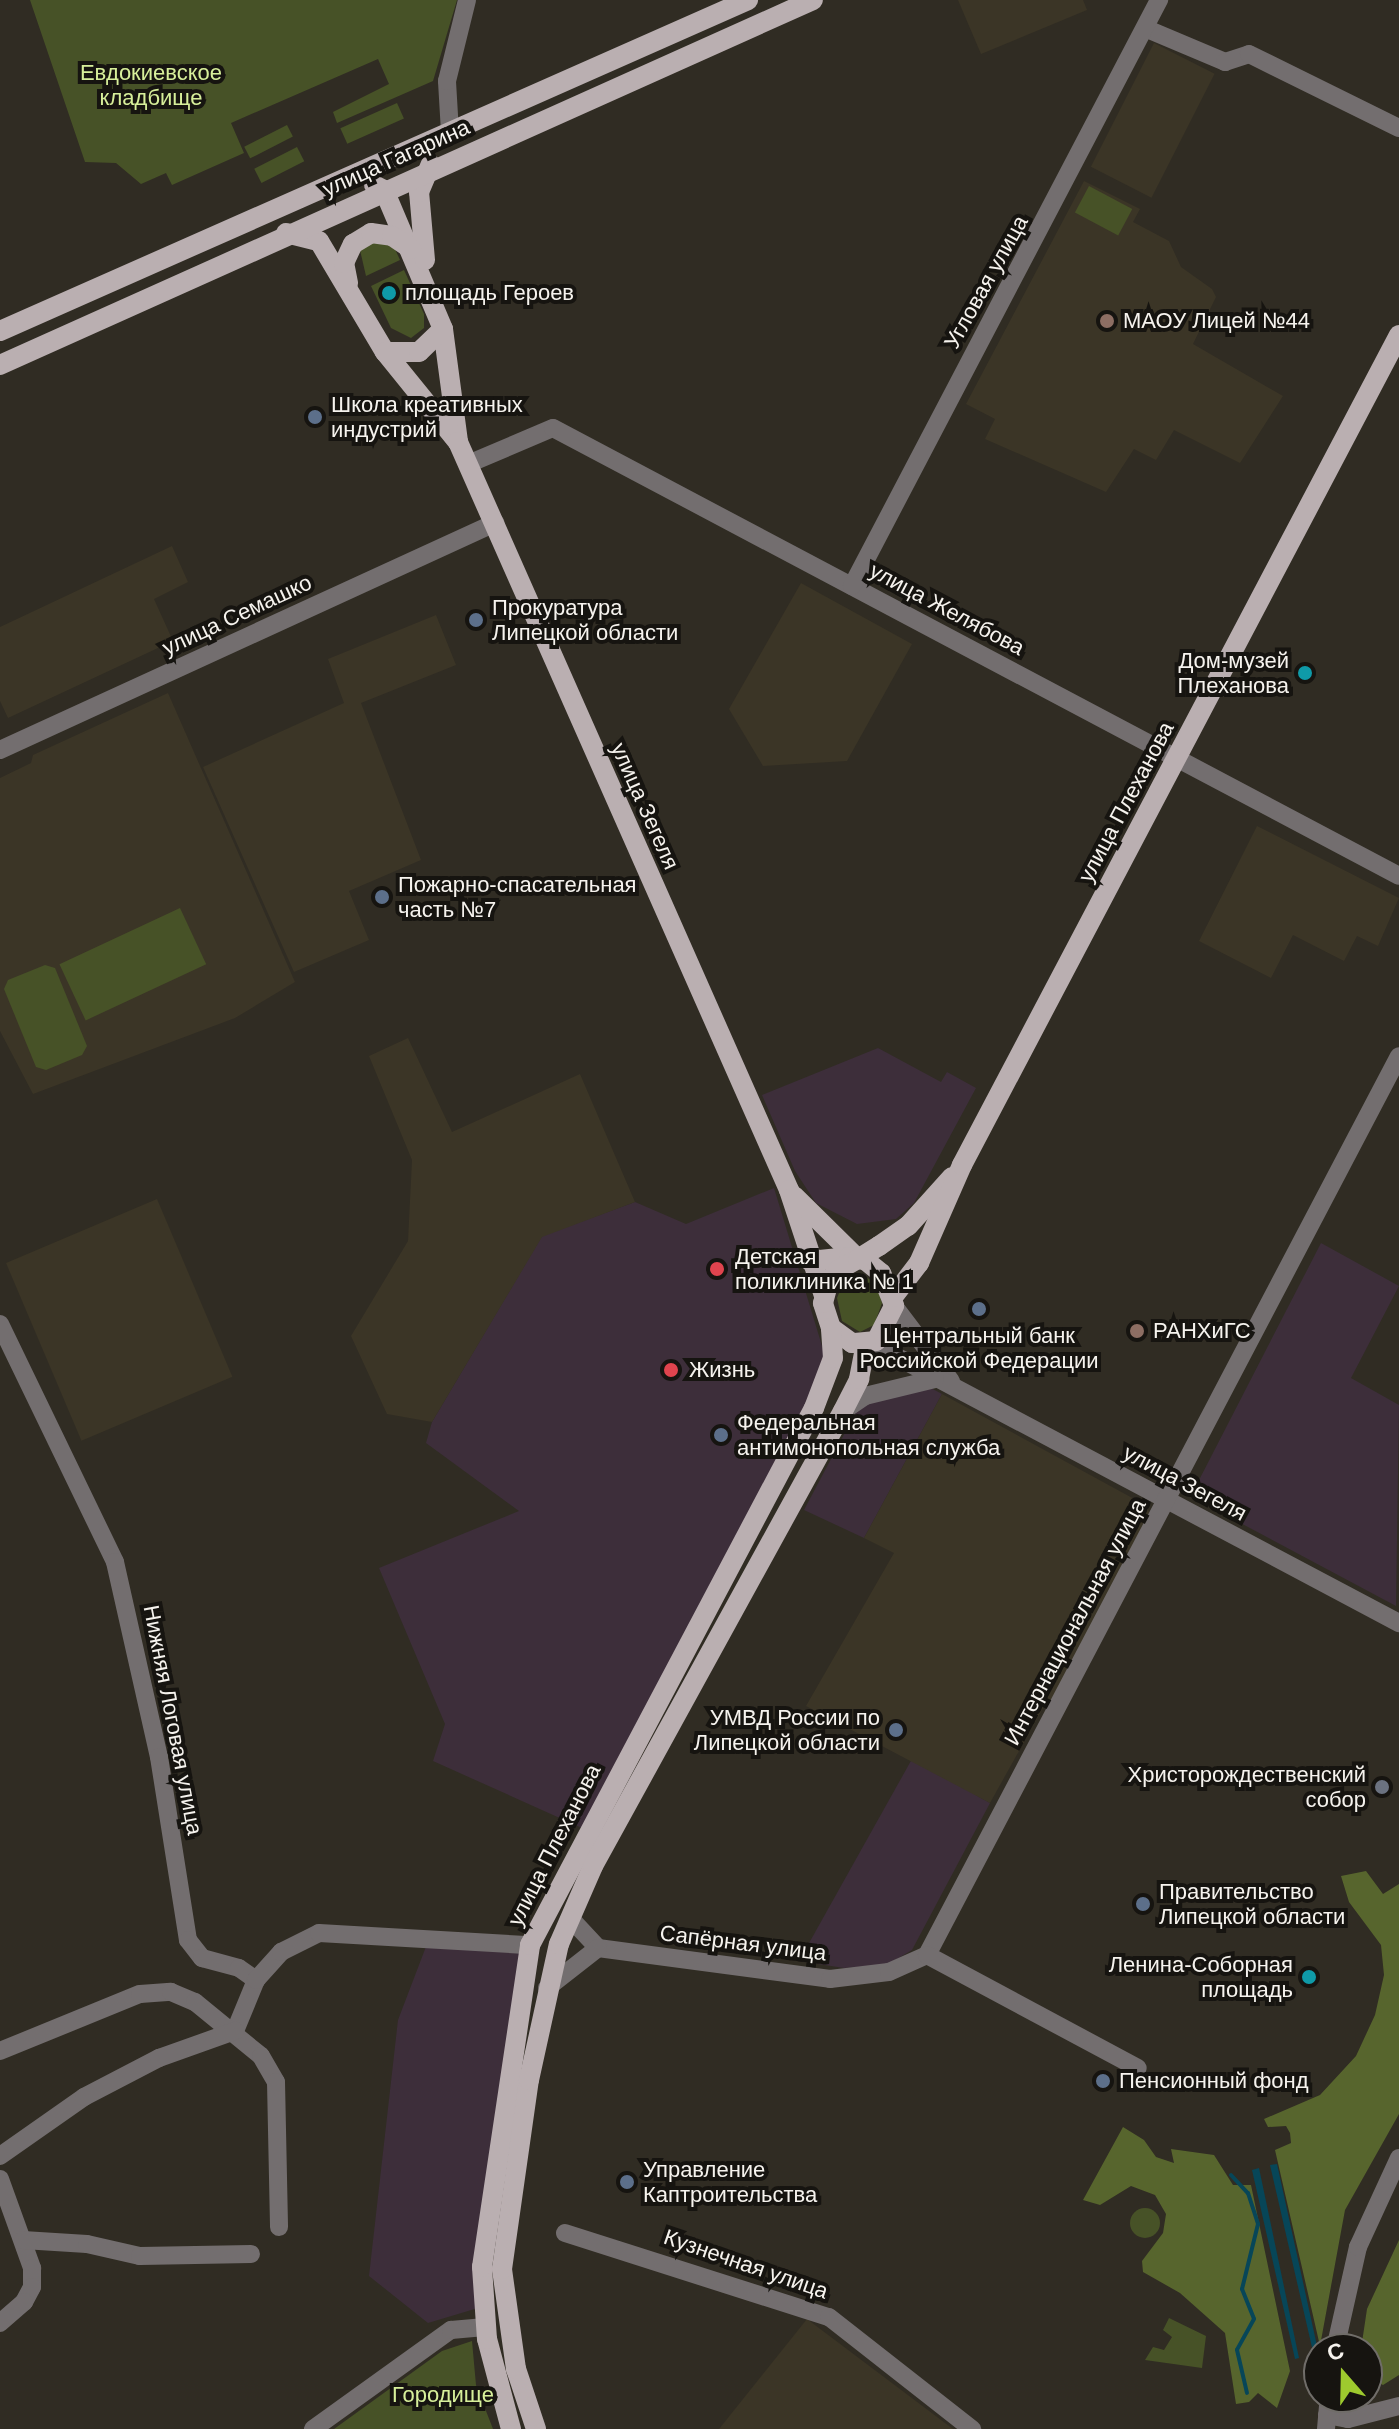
<!DOCTYPE html>
<meta charset="utf-8">
<style>
body{margin:0}
#map{position:relative;width:1399px;height:2429px;overflow:hidden;background:#302c23;font-family:Helvetica,sans-serif}
div>[style]{position:absolute}
[style*='--x']{left:calc(var(--x)*1px);top:calc(var(--y)*1px);width:calc(var(--w)*1px);rotate:calc(var(--a)*1deg)}
.commercial>*{inset:0;background:#3d2e3a}
.built>*{inset:0;background:#3b3526;transform-origin:0 0}
.green>*{inset:0;background:#475227;transform-origin:0 0}
.round{border-radius:50%}
.forest>*{inset:0;background:#57652d}
.water>*{inset:0;background:#074658}
.stream>*{height:4px;margin:-2px;padding:0 2px;transform-origin:2px;border-radius:2px;background:#074658}
.minor>*{height:18px;margin:-9px;padding:0 9px;transform-origin:9px;border-radius:9px;background:#736e6f}
.major>*{height:20px;margin:-10px;padding:0 10px;transform-origin:10px;border-radius:10px;background:#baafb1}
.dots>*{width:22px;height:22px;translate:-50% -50%;box-sizing:border-box;border:4px solid #161410;border-radius:50%}
span{translate:-50% -50%;white-space:nowrap;text-align:center;line-height:1.15;-webkit-text-stroke:8px #161410;paint-order:stroke}
.park-label{font-size:22px;color:#d7ef9a}
.street-label{font-size:22px;color:#f6f3ee}
.poi-label{font-size:22px;color:#f6f3ee}
.left{translate:0 -50%;text-align:left}
.right{translate:-100% -50%;text-align:right}
.north{position:absolute;left:1303px;top:2333px;width:80px;height:80px;box-sizing:border-box;background:#161410;border:2px solid #706d69;border-radius:50%;rotate:340deg;font-size:22px;font-weight:700;line-height:32px;text-align:center;color:#f6f3ee}
.north::after{content:'';display:block;margin:auto;width:28px;height:36px;background:#9eca2e;clip-path:polygon(50% 0,100% 100%,50% 72%,0 100%)}
</style>
<div id="map">
<div class="commercial">
<i style="clip-path:polygon(878px 1048px,941px 1082px,947px 1072px,976px 1088px,914px 1203px,896px 1219px,857px 1224px,816px 1203px,795px 1171px,762px 1095px)"></i>
<i style="clip-path:polygon(774px 1188px,826px 1359px,819px 1382px,582px 1828px,433px 1761px,445px 1724px,379px 1568px,519px 1511px,426px 1443px,432px 1422px,542px 1236px,635px 1202px,686px 1224px)"></i>
<i style="clip-path:polygon(1321px 1243px,1399px 1286px,1351px 1378px,1399px 1405px,1396px 1606px,1203px 1503px,1197px 1484px)"></i>
<i style="clip-path:polygon(929px 1387px,942px 1394px,864px 1538px,804px 1510px,858px 1408px,885px 1393px)"></i>
<i style="clip-path:polygon(912px 1759px,990px 1803px,912px 1950px,887px 1965px,844px 1968px,799px 1961px)"></i>
<i style="clip-path:polygon(427px 1944px,520px 1953px,476px 2264px,478px 2308px,428px 2323px,369px 2276px,398px 2020px)"></i>
</div>
<div class="built">
<i style="clip-path:polygon(958px 0,1083px 0,1087px 10px,981px 54px)"></i>
<i style="left:1154px;top:43px;width:68px;height:139px;rotate:27deg"></i>
<i style="clip-path:polygon(1084px 181px,1140px 209px,1133px 222px,1169px 241px,1181px 267px,1212px 289px,1216px 297px,1193px 344px,1283px 396px,1240px 463px,1174px 430px,1156px 460px,1134px 449px,1106px 492px,985px 439px,995px 419px,966px 404px)"></i>
<i style="clip-path:polygon(172px 546px,188px 582px,154px 599px,173px 641px,8px 718px,0 701px,0 627px)"></i>
<i style="clip-path:polygon(801px 583px,912px 644px,847px 761px,763px 766px,729px 709px)"></i>
<i style="clip-path:polygon(436px 615px,456px 665px,361px 703px,421px 860px,349px 891px,369px 940px,294px 972px,203px 767px,344px 703px,328px 659px)"></i>
<i style="clip-path:polygon(168px 693px,295px 982px,235px 1018px,33px 1094px,0 1031px,0 778px,31px 763px,33px 755px)"></i>
<i style="clip-path:polygon(1257px 826px,1399px 898px,1378px 946px,1357px 936px,1344px 961px,1293px 935px,1271px 978px,1199px 941px)"></i>
<i style="clip-path:polygon(408px 1038px,452px 1132px,580px 1074px,635px 1202px,542px 1237px,432px 1422px,387px 1414px,351px 1336px,408px 1241px,412px 1160px,369px 1056px)"></i>
<i style="left:157px;top:1199px;width:193px;height:164px;rotate:67deg"></i>
<i style="clip-path:polygon(942px 1394px,1147px 1506px,1152px 1522px,1056px 1702px,1048px 1699px,990px 1803px,806px 1706px,894px 1553px,864px 1538px)"></i>
<i style="clip-path:polygon(807px 2319px,953px 2429px,719px 2429px)"></i>
</div>
<div class="green">
<i style="clip-path:polygon(30px 0,457px 0,433px 81px,337px 123px,333px 112px,389px 84px,378px 59px,231px 123px,244px 153px,172px 185px,166px 173px,141px 184px,116px 163px,85px 162px)"></i>
<i style="left:397px;top:103px;width:17px;height:62px;rotate:66deg"></i>
<i style="left:287px;top:125px;width:13px;height:48px;rotate:63deg"></i>
<i style="left:297px;top:147px;width:16px;height:48px;rotate:63deg"></i>
<i style="left:1089px;top:186px;width:49px;height:30px;rotate:28deg"></i>
<i style="clip-path:polygon(375px 238px,395px 249px,400px 260px,366px 276px,360px 250px)"></i>
<i style="clip-path:polygon(404px 270px,424px 314px,424px 328px,411px 338px,391px 328px,371px 286px)"></i>
<i style="left:180px;top:908px;width:62px;height:133px;rotate:65deg"></i>
<i style="clip-path:polygon(45px 965px,55px 968px,87px 1046px,82px 1055px,46px 1070px,36px 1067px,4px 989px,8px 980px)"></i>
<i style="clip-path:polygon(861px 1273px,877px 1285px,882px 1303px,874px 1325px,860px 1332px,842px 1321px,837px 1298px,844px 1281px)"></i>
<i class="round" style="left:1130px;top:2208px;width:30px;height:30px"></i>
<i style="clip-path:polygon(1169px 2318px,1206px 2336px,1202px 2368px,1145px 2360px,1153px 2347px,1164px 2350px,1172px 2337px,1163px 2330px)"></i>
<i style="clip-path:polygon(472px 2341px,476px 2385px,493px 2429px,334px 2429px,442px 2351px)"></i>
</div>
<div class="forest">
<i style="clip-path:polygon(1366px 1871px,1383px 1894px,1399px 1884px,1399px 2114px,1345px 2210px,1320px 2346px,1275px 2150px,1291px 2143px,1290px 2133px,1286px 2126px,1268px 2127px,1264px 2119px,1320px 2095px,1356px 2056px,1375px 2015px,1384px 1975px,1381px 1945px,1349px 1902px,1341px 1876px)"></i>
<i style="clip-path:polygon(1123px 2127px,1144px 2140px,1156px 2157px,1174px 2163px,1171px 2149px,1214px 2155px,1233px 2185px,1251px 2185px,1290px 2371px,1277px 2408px,1258px 2393px,1249px 2402px,1236px 2404px,1225px 2333px,1180px 2293px,1143px 2272px,1142px 2261px,1163px 2233px,1166px 2214px,1155px 2195px,1131px 2186px,1100px 2205px,1083px 2200px)"></i>
<i style="clip-path:polygon(1399px 2240px,1399px 2375px,1383px 2385px,1367px 2377px,1367px 2349px,1361px 2349px,1367px 2309px)"></i>
</div>
<div class="water">
<i style="clip-path:polygon(1277px 2164px,1319px 2355px,1314px 2356px,1270px 2165px)"></i>
<i style="clip-path:polygon(1259px 2168px,1299px 2358px,1295px 2359px,1252px 2170px)"></i>
</div>
<div class="stream">
<i style="--x:1231;--y:2175;--w:25;--a:47"></i>
<i style="--x:1248;--y:2193;--w:33;--a:72"></i>
<i style="--x:1258;--y:2224;--w:67;--a:103.8"></i>
<i style="--x:1242;--y:2289;--w:32;--a:68"></i>
<i style="--x:1254;--y:2319;--w:35;--a:119"></i>
<i style="--x:1237;--y:2350;--w:44;--a:76.9"></i>
</div>
<div class="minor">
<i style="--x:1147;--y:29;--w:85;--a:22.9"></i>
<i style="--x:1225;--y:62;--w:25;--a:-18"></i>
<i style="--x:1249;--y:54;--w:167;--a:26.3"></i>
<i style="--x:450;--y:132;--w:51;--a:-93.4"></i>
<i style="--x:447;--y:81;--w:83;--a:-76.1"></i>
<i style="--x:468;--y:464;--w:92;--a:-23"></i>
<i style="--x:553;--y:428;--w:957;--a:27.9"></i>
<i style="--x:852;--y:586;--w:662;--a:-62.35"></i>
<i style="--x:0;--y:750;--w:545;--a:-24.64"></i>
<i style="--x:894;--y:1306;--w:94;--a:52.8"></i>
<i style="--x:0;--y:1324;--w:264;--a:64.2"></i>
<i style="--x:115;--y:1562;--w:200;--a:77.3"></i>
<i style="--x:159;--y:1757;--w:185;--a:81"></i>
<i style="--x:188;--y:1940;--w:23;--a:52"></i>
<i style="--x:202;--y:1958;--w:38;--a:15"></i>
<i style="--x:239;--y:1968;--w:21;--a:35"></i>
<i style="--x:871;--y:1343;--w:598;--a:27.94"></i>
<i style="--x:843;--y:1411;--w:27;--a:-34"></i>
<i style="--x:865;--y:1396;--w:72;--a:-13.7"></i>
<i style="--x:570;--y:1918;--w:41;--a:47"></i>
<i style="--x:598;--y:1948;--w:234;--a:7.6"></i>
<i style="--x:830;--y:1979;--w:59;--a:-6.8"></i>
<i style="--x:889;--y:1972;--w:42;--a:-24.1"></i>
<i style="--x:927;--y:1955;--w:1015;--a:-62.3"></i>
<i style="--x:927;--y:1955;--w:239;--a:28.2"></i>
<i style="--x:547;--y:1988;--w:65;--a:-38.1"></i>
<i style="--x:235;--y:2031;--w:55;--a:-67.6"></i>
<i style="--x:256;--y:1980;--w:38;--a:-48"></i>
<i style="--x:281;--y:1952;--w:42;--a:-26.6"></i>
<i style="--x:319;--y:1933;--w:211;--a:3.3"></i>
<i style="--x:0;--y:2051;--w:151;--a:-22.2"></i>
<i style="--x:140;--y:1994;--w:31;--a:-4"></i>
<i style="--x:171;--y:1992;--w:26;--a:23"></i>
<i style="--x:195;--y:2002;--w:85;--a:39.3"></i>
<i style="--x:261;--y:2056;--w:30;--a:60"></i>
<i style="--x:276;--y:2082;--w:145;--a:88.8"></i>
<i style="--x:0;--y:2156;--w:103;--a:-35.1"></i>
<i style="--x:84;--y:2097;--w:85;--a:-27.5"></i>
<i style="--x:159;--y:2058;--w:81;--a:-19.6"></i>
<i style="--x:0;--y:2179;--w:95;--a:70.2"></i>
<i style="--x:32;--y:2268;--w:19;--a:90"></i>
<i style="--x:32;--y:2287;--w:17;--a:118"></i>
<i style="--x:24;--y:2302;--w:32;--a:139"></i>
<i style="--x:565;--y:2233;--w:277;--a:17.7"></i>
<i style="--x:829;--y:2317;--w:182;--a:38.1"></i>
<i style="--x:23;--y:2240;--w:64;--a:3.6"></i>
<i style="--x:87;--y:2244;--w:54;--a:12.8"></i>
<i style="--x:140;--y:2256;--w:111;--a:-1"></i>
<i style="--x:1335;--y:2349;--w:105;--a:-77.3"></i>
<i style="--x:1358;--y:2247;--w:98;--a:-65.3"></i>
<i style="--x:1327;--y:2415;--w:21;--a:11"></i>
<i style="--x:1348;--y:2419;--w:53;--a:-14.3"></i>
<i style="--x:313;--y:2429;--w:170;--a:-35.7"></i>
<i style="--x:451;--y:2330;--w:34;--a:-5"></i>
<i style="--x:1326;--y:2429;--w:32;--a:-85"></i>
</div>
<div class="major">
<i style="--x:374;--y:185;--w:11;--a:27"></i>
<i style="--x:384;--y:190;--w:151;--a:67"></i>
<i style="--x:443;--y:329;--w:114;--a:82.4"></i>
<i style="--x:286;--y:233;--w:34;--a:14"></i>
<i style="--x:319;--y:241;--w:129;--a:59.3"></i>
<i style="--x:385;--y:352;--w:116;--a:51"></i>
<i style="--x:458;--y:442;--w:818;--a:66.13"></i>
<i style="--x:789;--y:1190;--w:112;--a:71.7"></i>
<i style="--x:425;--y:260;--w:68;--a:-95"></i>
<i style="--x:419;--y:192;--w:30;--a:-67"></i>
<i style="--x:348;--y:283;--w:20;--a:-101"></i>
<i style="--x:344;--y:263;--w:21;--a:-65"></i>
<i style="--x:353;--y:244;--w:21;--a:-31"></i>
<i style="--x:371;--y:233;--w:21;--a:8"></i>
<i style="--x:392;--y:236;--w:23;--a:34"></i>
<i style="--x:0;--y:331;--w:818;--a:-23.87"></i>
<i style="--x:385;--y:352;--w:34;--a:0"></i>
<i style="--x:419;--y:352;--w:33;--a:-44"></i>
<i style="--x:0;--y:365;--w:891;--a:-24.18"></i>
<i style="--x:794;--y:1196;--w:90;--a:44.5"></i>
<i style="--x:810;--y:1261;--w:39;--a:-6"></i>
<i style="--x:849;--y:1257;--w:9;--a:13"></i>
<i style="--x:858;--y:1259;--w:7;--a:8"></i>
<i style="--x:865;--y:1260;--w:21;--a:39"></i>
<i style="--x:881;--y:1273;--w:35;--a:68"></i>
<i style="--x:894;--y:1306;--w:39;--a:117"></i>
<i style="--x:876;--y:1341;--w:24;--a:175"></i>
<i style="--x:852;--y:1343;--w:26;--a:-144"></i>
<i style="--x:831;--y:1328;--w:26;--a:-108"></i>
<i style="--x:823;--y:1303;--w:23;--a:-75"></i>
<i style="--x:829;--y:1281;--w:14;--a:-51"></i>
<i style="--x:838;--y:1270;--w:23;--a:-29"></i>
<i style="--x:858;--y:1259;--w:25;--a:-32"></i>
<i style="--x:879;--y:1246;--w:35;--a:-35"></i>
<i style="--x:908;--y:1226;--w:66;--a:-48.1"></i>
<i style="--x:893;--y:1297;--w:43;--a:-52.6"></i>
<i style="--x:919;--y:1263;--w:107;--a:-66.3"></i>
<i style="--x:962;--y:1165;--w:938;--a:-62.23"></i>
<i style="--x:511;--y:2429;--w:93;--a:-104.9"></i>
<i style="--x:487;--y:2339;--w:72;--a:-94"></i>
<i style="--x:482;--y:2267;--w:326;--a:-81.5"></i>
<i style="--x:530;--y:1945;--w:607;--a:-62.13"></i>
<i style="--x:814;--y:1408;--w:53;--a:-69.2"></i>
<i style="--x:833;--y:1358;--w:30;--a:-94"></i>
<i style="--x:536;--y:2429;--w:63;--a:-108.4"></i>
<i style="--x:516;--y:2369;--w:101;--a:-98"></i>
<i style="--x:502;--y:2269;--w:191;--a:-81.9"></i>
<i style="--x:529;--y:2080;--w:139;--a:-77.6"></i>
<i style="--x:559;--y:1944;--w:85;--a:-66.4"></i>
<i style="--x:593;--y:1866;--w:519;--a:-61.21"></i>
<i style="--x:843;--y:1411;--w:36;--a:-63"></i>
<i style="--x:859;--y:1379;--w:36;--a:-79"></i>
</div>
<div class="dots">
<i style="left:389px;top:293px;background:#0f9aa8"></i>
<i style="left:1107px;top:321px;background:#8d6e63"></i>
<i style="left:315px;top:417px;background:#5c6f8a"></i>
<i style="left:476px;top:620px;background:#5c6f8a"></i>
<i style="left:1305px;top:673px;background:#0f9aa8"></i>
<i style="left:382px;top:897px;background:#5c6f8a"></i>
<i style="left:717px;top:1269px;background:#e0444e"></i>
<i style="left:979px;top:1309px;background:#5c6f8a"></i>
<i style="left:1137px;top:1331px;background:#8d6e63"></i>
<i style="left:671px;top:1370px;background:#e0444e"></i>
<i style="left:721px;top:1435px;background:#5c6f8a"></i>
<i style="left:896px;top:1730px;background:#5c6f8a"></i>
<i style="left:1382px;top:1787px;background:#6b7280"></i>
<i style="left:1143px;top:1904px;background:#5c6f8a"></i>
<i style="left:1309px;top:1977px;background:#0f9aa8"></i>
<i style="left:1103px;top:2081px;background:#5c6f8a"></i>
<i style="left:627px;top:2182px;background:#5c6f8a"></i>
</div>
<div class="park-label">
<span style="left:151px;top:85px">Евдокиевское<br>кладбище</span>
<span style="left:443px;top:2395px">Городище</span>
</div>
<div class="street-label">
<span style="left:396px;top:158px;rotate:-24deg">улица Гагарина</span>
<span style="left:986px;top:282px;rotate:-61deg">Угловая улица</span>
<span style="left:947px;top:609px;rotate:28deg">улица Желябова</span>
<span style="left:237px;top:615px;rotate:-25deg">улица Семашко</span>
<span style="left:1126px;top:802px;rotate:-62deg">улица Плеханова</span>
<span style="left:645px;top:806px;rotate:66deg">улица Зегеля</span>
<span style="left:1185px;top:1483px;rotate:28deg">улица Зегеля</span>
<span style="left:1075px;top:1622px;rotate:-62deg">Интернациональная улица</span>
<span style="left:173px;top:1720px;rotate:79deg">Нижняя Логовая улица</span>
<span style="left:554px;top:1845px;rotate:-63deg">улица Плеханова</span>
<span style="left:743px;top:1943px;rotate:7deg">Сапёрная улица</span>
<span style="left:746px;top:2264px;rotate:19deg">Кузнечная улица</span>
</div>
<div class="poi-label">
<span class="left" style="left:405px;top:293px">площадь Героев</span>
<span class="left" style="left:1123px;top:321px">МАОУ Лицей №44</span>
<span class="left" style="left:331px;top:417px">Школа креативных<br>индустрий</span>
<span class="left" style="left:492px;top:620px">Прокуратура<br>Липецкой области</span>
<span class="right" style="left:1289px;top:673px">Дом-музей<br>Плеханова</span>
<span class="left" style="left:398px;top:897px">Пожарно-спасательная<br>часть №7</span>
<span class="left" style="left:735px;top:1269px">Детская<br>поликлиника № 1</span>
<span class="left" style="left:1153px;top:1331px">РАНХиГС</span>
<span style="left:979px;top:1348px">Центральный банк<br>Российской Федерации</span>
<span class="left" style="left:689px;top:1370px">Жизнь</span>
<span class="left" style="left:737px;top:1435px">Федеральная<br>антимонопольная служба</span>
<span class="right" style="left:880px;top:1730px">УМВД России по<br>Липецкой области</span>
<span class="right" style="left:1366px;top:1787px">Христорождественский<br>собор</span>
<span class="left" style="left:1159px;top:1904px">Правительство<br>Липецкой области</span>
<span class="right" style="left:1293px;top:1977px">Ленина-Соборная<br>площадь</span>
<span class="left" style="left:1119px;top:2081px">Пенсионный фонд</span>
<span class="left" style="left:643px;top:2182px">Управление<br>Каптроительства</span>
</div>
<div class="north">С</div>
</div>
